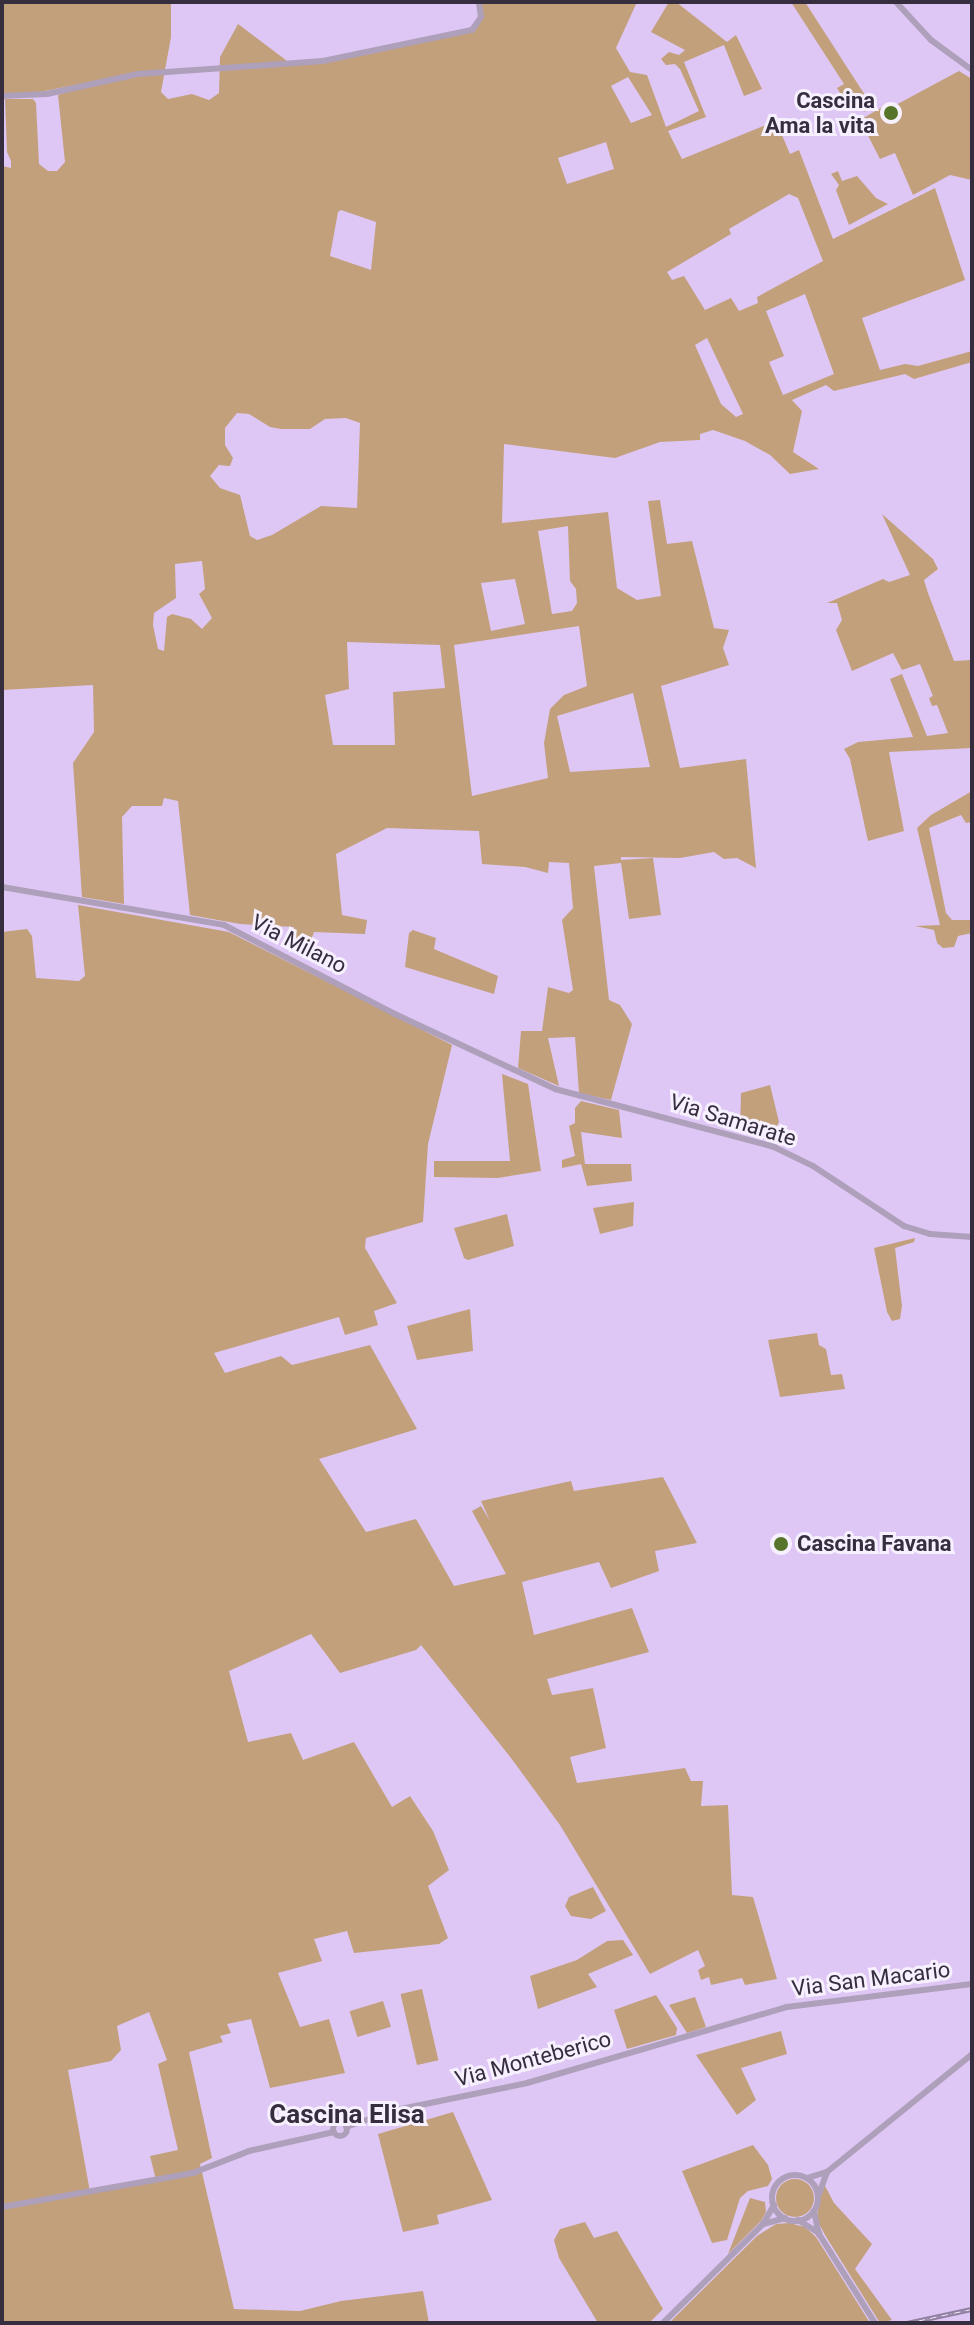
<!DOCTYPE html>
<style>
body{margin:0}
#map{position:relative;width:974px;height:2325px;overflow:hidden;background:#dfc7f5;font-family:Roboto,sans-serif}
div>[style]{position:absolute}
[style*='--x']{left:calc(var(--x)*1px);top:calc(var(--y)*1px);width:calc(var(--w)*1px);rotate:calc(var(--a)*1deg)}
.green>*{inset:0;background:#c2a07c;transform-origin:0 0}
.round{border-radius:50%}
.secondary>*{height:6px;margin:-3px;padding:0 3px;transform-origin:3px;border-radius:3px;background:#ae9fba}
.secondary>.ring{margin:-3px;padding:0;box-sizing:content-box;background:none;border:6px solid #ae9fba;border-radius:50%}
.rail>*{height:5px;margin-top:-2.5px;transform-origin:0;background:repeating-linear-gradient(90deg,#f7f0fe 0 6px,#9180a0 0 12px);box-sizing:border-box;border-block:2px solid #9180a0}
.dots>*{width:22px;height:22px;translate:-50% -50%;box-sizing:border-box;border:4px solid #f7f0fe;border-radius:50%}
span{translate:-50% -50%;white-space:nowrap;text-align:center;line-height:1.15;-webkit-text-stroke:6px #f7f0fe;paint-order:stroke}
.poi-label{font-size:22px;color:#362d3e;font-weight:700}
.right{translate:-100% -50%;text-align:right}
.left{translate:0 -50%;text-align:left}
.street-label{font-size:22px;color:#362d3e}
.quarter-label{font-size:26px;color:#362d3e;font-weight:700}
.frame{position:absolute;inset:0;border:4px solid #362d3e;pointer-events:none}
</style>
<div id="map">
<div class="green">
<i style="clip-path:polygon(evenodd,2px 2px,171px 2px,171px 37px,161px 92px,168px 99px,192px 94px,209px 100px,219px 93px,220px 57px,238px 24px,291px 64px,369px 54px,473px 32px,477px 28px,480px 2px,637px 2px,616px 48px,630px 72px,647px 75px,666px 127px,699px 111px,680px 69px,675px 64px,666px 65px,661px 59px,669px 52px,679px 55px,685px 50px,651px 32px,669px 2px,676px 2px,727px 42px,736px 35px,762px 89px,744px 96px,724px 45px,684px 62px,706px 117px,668px 131px,682px 159px,776px 121px,790px 154px,799px 150px,833px 239px,935px 188px,965px 280px,862px 318px,880px 370px,905px 364px,918px 366px,972px 351px,972px 362px,914px 379px,905px 374px,834px 391px,826px 385px,792px 400px,802px 411px,793px 452px,819px 469px,790px 474px,770px 455px,745px 441px,713px 430px,700px 434px,700px 440px,660px 442px,615px 458px,504px 444px,502px 523px,608px 512px,617px 588px,637px 600px,661px 596px,648px 501px,660px 500px,667px 544px,692px 541px,714px 628px,729px 630px,723px 648px,729px 665px,661px 686px,680px 768px,746px 759px,756px 868px,737px 858px,724px 859px,714px 852px,680px 858px,621px 857px,621px 860px,653px 858px,661px 915px,629px 919px,621px 863px,594px 866px,609px 1000px,620px 1005px,632px 1024px,611px 1100px,579px 1093px,575px 1037px,548px 1038px,559px 1086px,518px 1068px,521px 1031px,542px 1031px,548px 987px,569px 993px,573px 990px,562px 920px,573px 908px,569px 863px,549px 862px,548px 873px,525px 867px,482px 864px,479px 831px,387px 828px,336px 854px,342px 915px,367px 920px,365px 934px,314px 932px,307px 951px,291px 943px,294px 927px,240px 924px,190px 915px,178px 801px,164px 798px,162px 806px,132px 806px,122px 817px,124px 904px,82px 897px,73px 763px,94px 732px,93px 685px,2px 690px,2px 166px,11px 168px,11px 161px,7px 152px,5px 99px,33px 99px,36px 103px,39px 164px,48px 171px,57px 171px,65px 162px,58px 95px,79px 88px,80px 84px,25px 95px,2px 93px,2px 2px,628px 77px,652px 115px,631px 123px,611px 86px,628px 77px,2px 2px,606px 142px,614px 169px,567px 184px,558px 158px,606px 142px,2px 2px,789px 194px,798px 198px,823px 261px,757px 297px,758px 303px,739px 311px,731px 298px,705px 310px,684px 276px,672px 280px,667px 272px,731px 234px,729px 229px,789px 194px,2px 2px,341px 210px,376px 222px,371px 270px,330px 256px,338px 212px,341px 210px,2px 2px,805px 294px,834px 374px,783px 395px,769px 362px,784px 356px,766px 311px,805px 294px,2px 2px,707px 338px,743px 414px,736px 417px,721px 404px,695px 345px,707px 338px,2px 2px,237px 413px,249px 414px,270px 427px,281px 429px,310px 429px,325px 419px,346px 418px,360px 423px,357px 508px,321px 506px,272px 535px,257px 540px,250px 536px,240px 495px,220px 488px,210px 476px,219px 465px,230px 466px,233px 458px,225px 445px,225px 428px,237px 413px,2px 2px,568px 526px,570px 581px,576px 589px,577px 603px,572px 611px,552px 614px,538px 531px,568px 526px,2px 2px,202px 561px,205px 589px,199px 594px,212px 618px,202px 629px,191px 619px,172px 614px,167px 617px,164px 651px,158px 649px,153px 625px,154px 613px,176px 598px,175px 564px,202px 561px,2px 2px,515px 579px,525px 624px,491px 631px,481px 583px,515px 579px,2px 2px,579px 626px,587px 686px,564px 695px,550px 709px,544px 743px,548px 778px,472px 796px,454px 645px,579px 626px,2px 2px,347px 642px,440px 645px,445px 688px,393px 692px,395px 745px,333px 745px,325px 695px,349px 689px,347px 642px,2px 2px,633px 693px,650px 767px,570px 772px,557px 716px,633px 693px)"></i>
<i style="clip-path:polygon(791px 2px,805px 2px,872px 106px,864px 112px,856px 101px,848px 106px,837px 88px,844px 84px)"></i>
<i style="clip-path:polygon(959px 71px,972px 79px,972px 180px,950px 175px,913px 195px,895px 153px,880px 159px,860px 120px,884px 106px,892px 123px,897px 122px,892px 107px)"></i>
<i style="clip-path:polygon(838px 171px,842px 181px,857px 176px,876px 198px,888px 204px,849px 225px,836px 190px,839px 185px,831px 174px)"></i>
<i style="clip-path:polygon(882px 514px,933px 559px,938px 569px,924px 580px,928px 593px,954px 661px,972px 660px,972px 748px,889px 752px,904px 831px,868px 841px,850px 759px,844px 749px,858px 742px,913px 737px,890px 679px,902px 674px,927px 736px,948px 733px,937px 705px,932px 706px,929px 698px,933px 696px,920px 664px,902px 670px,893px 653px,852px 671px,836px 630px,842px 620px,837px 603px,827px 603px,883px 579px,889px 582px,910px 575px)"></i>
<i style="clip-path:polygon(972px 791px,972px 822px,966px 823px,961px 815px,929px 828px,946px 913px,952px 920px,972px 920px,972px 933px,958px 936px,954px 947px,943px 948px,937px 943px,934px 930px,915px 926px,940px 925px,917px 828px,931px 815px)"></i>
<i style="clip-path:polygon(evenodd,78px 905px,229px 932px,452px 1045px,428px 1144px,423px 1222px,366px 1238px,365px 1248px,397px 1303px,374px 1311px,378px 1325px,345px 1335px,339px 1317px,214px 1353px,225px 1373px,281px 1356px,292px 1365px,370px 1345px,417px 1429px,319px 1459px,366px 1532px,416px 1519px,454px 1586px,506px 1574px,472px 1511px,481px 1506px,490px 1521px,481px 1501px,571px 1481px,574px 1491px,663px 1477px,697px 1543px,655px 1551px,659px 1571px,611px 1588px,599px 1562px,522px 1582px,534px 1635px,632px 1608px,649px 1652px,547px 1679px,552px 1695px,593px 1688px,606px 1748px,570px 1757px,577px 1783px,685px 1768px,691px 1781px,703px 1781px,701px 1806px,728px 1805px,732px 1895px,753px 1897px,777px 1979px,745px 1985px,742px 1978px,711px 1985px,709px 1977px,701px 1980px,698px 1970px,705px 1966px,698px 1950px,650px 1974px,560px 1825px,511px 1758px,421px 1645px,416px 1650px,340px 1673px,311px 1634px,229px 1671px,248px 1742px,291px 1733px,303px 1760px,354px 1742px,392px 1807px,410px 1796px,433px 1831px,449px 1870px,428px 1886px,448px 1938px,439px 1944px,354px 1953px,347px 1931px,314px 1939px,322px 1961px,278px 1973px,300px 2027px,329px 2019px,345px 2073px,270px 2088px,251px 2019px,227px 2024px,231px 2033px,220px 2036px,223px 2042px,189px 2052px,212px 2158px,200px 2164px,234px 2309px,300px 2311px,341px 2301px,423px 2291px,429px 2323px,2px 2323px,2px 932px,27px 929px,32px 936px,36px 978px,79px 981px,85px 976px,78px 905px,149px 2012px,167px 2060px,158px 2064px,178px 2150px,150px 2156px,156px 2180px,90px 2192px,68px 2070px,111px 2061px,121px 2050px,117px 2026px,149px 2012px)"></i>
<i style="clip-path:polygon(413px 930px,436px 938px,434px 949px,498px 976px,494px 994px,405px 967px,409px 933px)"></i>
<i style="clip-path:polygon(502px 1074px,528px 1084px,541px 1171px,498px 1178px,434px 1177px,434px 1161px,510px 1161px)"></i>
<i style="clip-path:polygon(770px 1085px,779px 1122px,776px 1127px,740px 1131px,741px 1093px)"></i>
<i style="clip-path:polygon(581px 1101px,619px 1110px,622px 1138px,581px 1132px,585px 1164px,631px 1164px,632px 1181px,587px 1186px,581px 1164px,562px 1168px,562px 1160px,575px 1156px,569px 1126px,575px 1123px,575px 1108px)"></i>
<i style="clip-path:polygon(634px 1202px,633px 1226px,600px 1234px,593px 1208px)"></i>
<i style="clip-path:polygon(507px 1214px,514px 1246px,468px 1260px,464px 1258px,454px 1228px)"></i>
<i style="clip-path:polygon(915px 1238px,914px 1242px,895px 1248px,902px 1306px,900px 1319px,892px 1321px,887px 1312px,874px 1248px)"></i>
<i style="clip-path:polygon(470px 1309px,473px 1351px,417px 1360px,407px 1326px)"></i>
<i style="clip-path:polygon(817px 1333px,819px 1345px,826px 1349px,831px 1375px,842px 1374px,845px 1389px,780px 1397px,768px 1340px)"></i>
<i style="clip-path:polygon(593px 1887px,606px 1911px,591px 1919px,571px 1916px,565px 1906px,569px 1897px)"></i>
<i style="clip-path:polygon(623px 1940px,633px 1955px,588px 1974px,597px 1987px,538px 2009px,530px 1976px,577px 1960px,607px 1941px)"></i>
<i style="left:422px;top:1989px;width:73px;height:22px;rotate:77deg"></i>
<i style="clip-path:polygon(656px 1995px,677px 2028px,676px 2035px,627px 2049px,614px 2010px)"></i>
<i style="clip-path:polygon(695px 1997px,706px 2027px,687px 2033px,669px 2005px)"></i>
<i style="left:383px;top:2001px;width:27px;height:35px;rotate:73deg"></i>
<i style="clip-path:polygon(781px 2031px,787px 2054px,741px 2068px,756px 2100px,737px 2115px,696px 2055px)"></i>
<i style="clip-path:polygon(453px 2112px,492px 2200px,437px 2215px,439px 2224px,403px 2232px,378px 2134px)"></i>
<i style="clip-path:polygon(753px 2145px,768px 2165px,772px 2179px,768px 2186px,748px 2191px,740px 2198px,727px 2240px,712px 2243px,682px 2171px)"></i>
<i class="round" style="left:776px;top:2179px;width:38px;height:38px"></i>
<i style="clip-path:polygon(824px 2184px,834px 2203px,872px 2244px,855px 2269px,892px 2320px,880px 2323px,825px 2235px,817px 2220px,820px 2187px)"></i>
<i style="clip-path:polygon(750px 2198px,765px 2202px,766px 2212px,761px 2221px,728px 2254px)"></i>
<i style="clip-path:polygon(585px 2222px,594px 2238px,617px 2231px,663px 2309px,649px 2323px,598px 2323px,559px 2258px,554px 2240px,560px 2229px)"></i>
<i style="clip-path:polygon(789px 2223px,805px 2227px,816px 2237px,870px 2323px,669px 2323px,757px 2236px,776px 2224px)"></i>
</div>
<div class="secondary">
<i style="--x:896;--y:2;--w:52;--a:47.4"></i>
<i style="--x:931;--y:40;--w:51;--a:36.2"></i>
<i style="--x:2;--y:96;--w:45;--a:-2.5"></i>
<i style="--x:47;--y:94;--w:93;--a:-12.4"></i>
<i style="--x:138;--y:74;--w:185;--a:-4"></i>
<i style="--x:323;--y:61;--w:152;--a:-11.8"></i>
<i style="--x:472;--y:30;--w:16;--a:-55"></i>
<i style="--x:481;--y:17;--w:15;--a:-98"></i>
<i style="--x:2;--y:887;--w:225;--a:9.7"></i>
<i style="--x:224;--y:925;--w:193;--a:27.5"></i>
<i style="--x:395;--y:1014;--w:177;--a:25.1"></i>
<i style="--x:555;--y:1089;--w:227;--a:14.8"></i>
<i style="--x:774;--y:1147;--w:43;--a:26"></i>
<i style="--x:813;--y:1166;--w:109;--a:33.4"></i>
<i style="--x:904;--y:1226;--w:27;--a:17"></i>
<i style="--x:930;--y:1234;--w:42;--a:4.1"></i>
<i class="ring" style="left:333px;top:2122px;width:8px;height:8px"></i>
<i style="--x:346;--y:2127;--w:53;--a:-18.8"></i>
<i style="--x:396;--y:2110;--w:134;--a:-11.6"></i>
<i style="--x:527;--y:2083;--w:271;--a:-16.3"></i>
<i style="--x:787;--y:2007;--w:186;--a:-7.1"></i>
<i class="ring" style="left:772px;top:2175px;width:40px;height:40px"></i>
<i style="--x:807;--y:2178;--w:21;--a:-17"></i>
<i style="--x:827;--y:2172;--w:187;--a:-39.1"></i>
<i style="--x:819;--y:2194;--w:23;--a:-70"></i>
<i style="--x:2;--y:2207;--w:194;--a:-10.1"></i>
<i style="--x:193;--y:2173;--w:60;--a:-21.4"></i>
<i style="--x:249;--y:2151;--w:87;--a:-12.6"></i>
<i style="--x:814;--y:2211;--w:24;--a:78"></i>
<i style="--x:819;--y:2234;--w:105;--a:57.8"></i>
<i style="--x:798;--y:2220;--w:25;--a:32"></i>
<i style="--x:763;--y:2224;--w:23;--a:-15"></i>
<i style="--x:663;--y:2323;--w:141;--a:-44.7"></i>
<i style="--x:763;--y:2224;--w:22;--a:-60"></i>
</div>
<div class="rail">
<i style="--x:907;--y:2323;--w:66;--a:-12.2"></i>
</div>
<div class="dots">
<i style="left:891px;top:113px;background:#56752a"></i>
<i style="left:781px;top:1544px;background:#56752a"></i>
</div>
<div class="poi-label">
<span class="right" style="left:875px;top:113px">Cascina<br>Ama la vita</span>
<span class="left" style="left:797px;top:1544px">Cascina Favana</span>
</div>
<div class="street-label">
<span style="left:299px;top:944px;rotate:27deg">Via Milano</span>
<span style="left:733px;top:1120px;rotate:17deg">Via Samarate</span>
<span style="left:871px;top:1979px;rotate:-7deg">Via San Macario</span>
<span style="left:533px;top:2059px;rotate:-15deg">Via Monteberico</span>
</div>
<div class="quarter-label">
<span style="left:347px;top:2115px">Cascina Elisa</span>
</div>
<div class="frame"></div>
</div>
